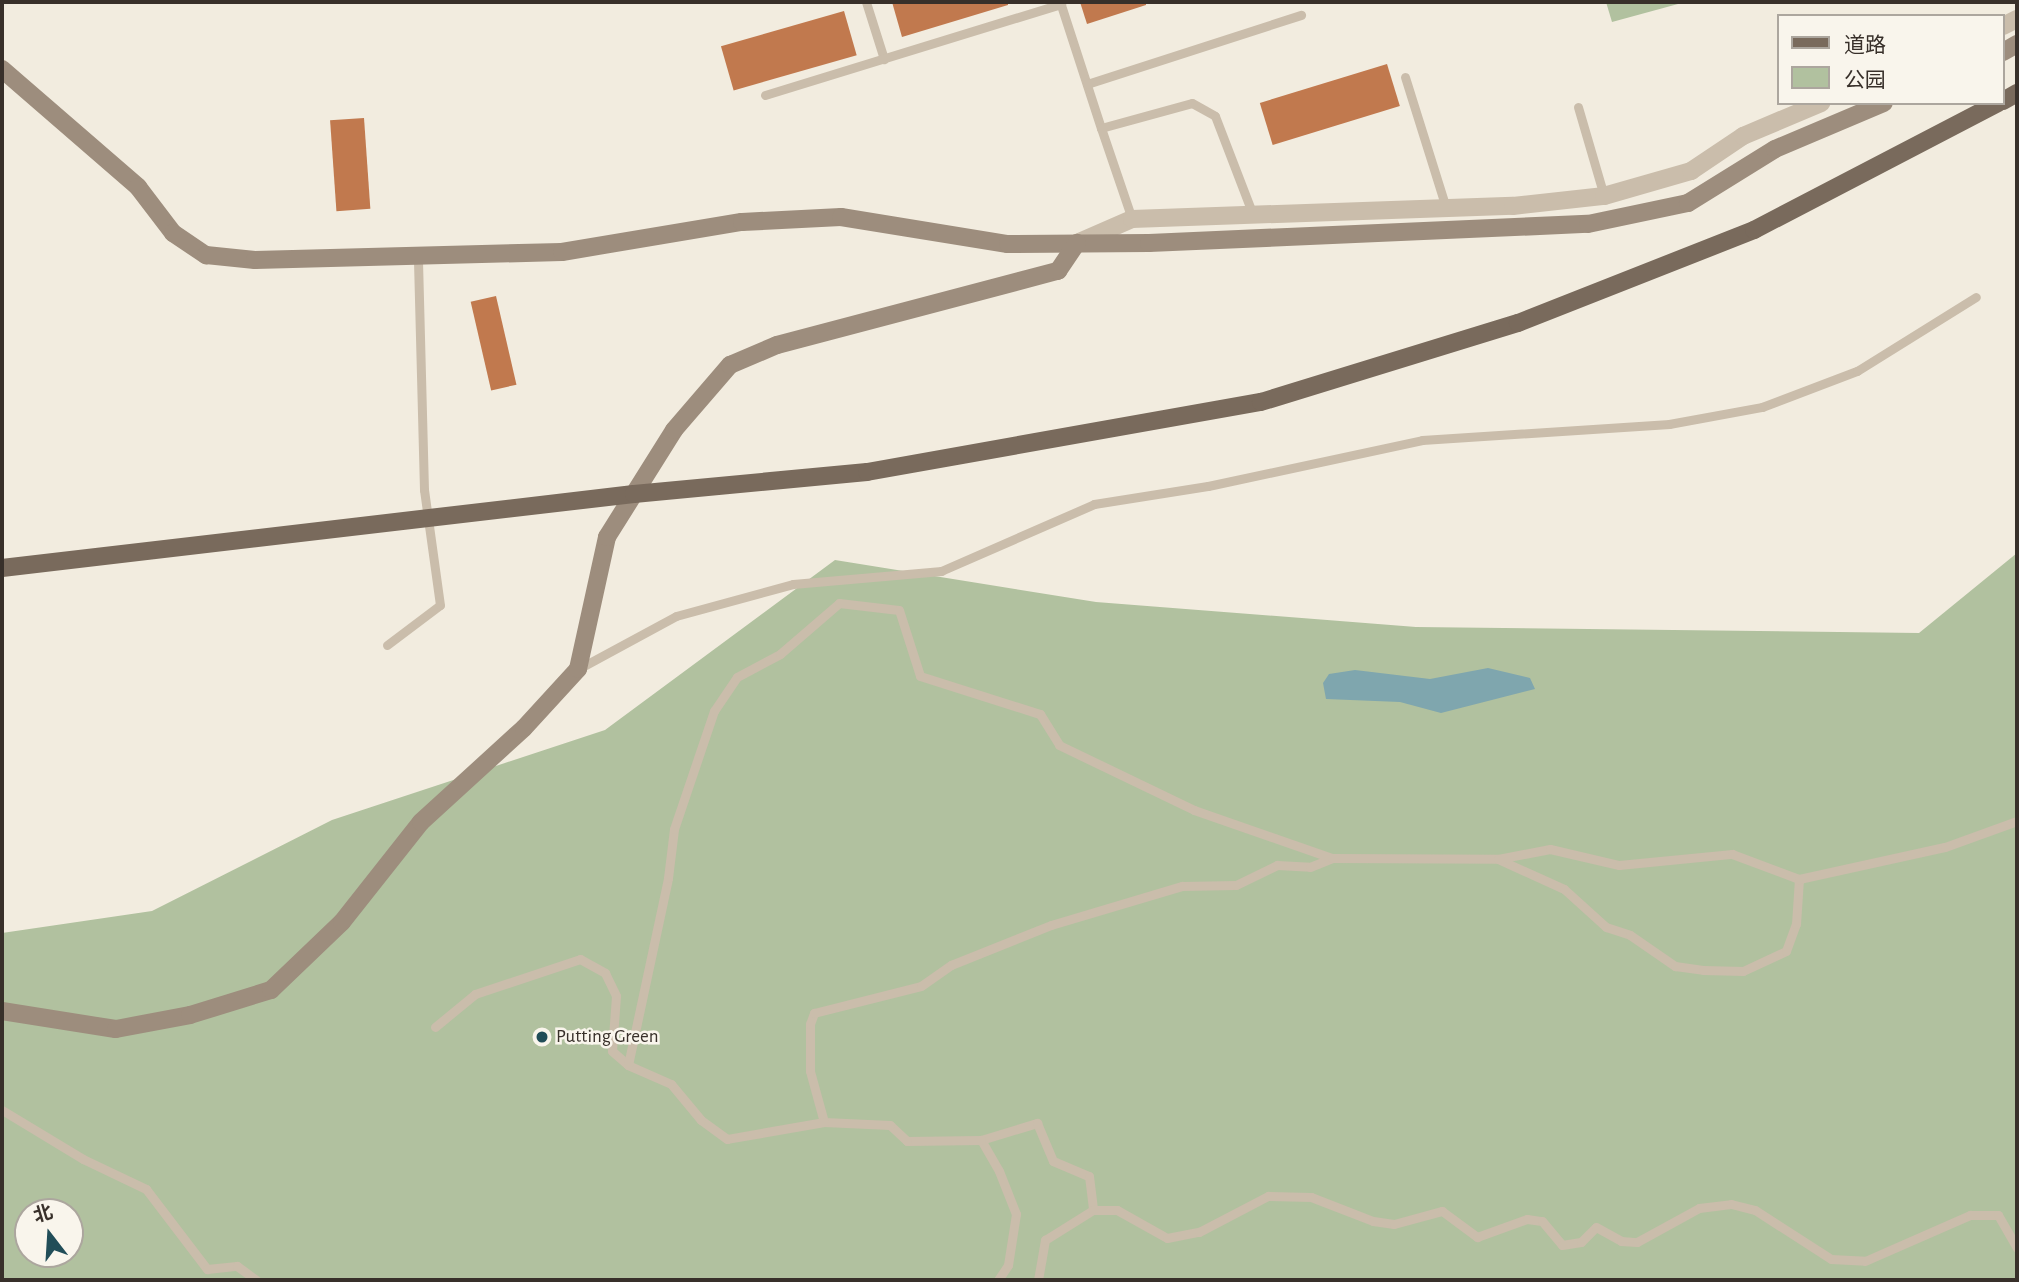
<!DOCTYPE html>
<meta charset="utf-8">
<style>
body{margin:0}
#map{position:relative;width:2019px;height:1282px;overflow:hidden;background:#f2ecdf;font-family:"Alegreya Sans","Noto Sans SC",sans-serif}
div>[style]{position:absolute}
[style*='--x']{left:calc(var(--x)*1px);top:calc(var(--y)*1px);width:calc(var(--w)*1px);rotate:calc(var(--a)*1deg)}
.green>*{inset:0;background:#b1c19f}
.water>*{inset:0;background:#7fa6ae}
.building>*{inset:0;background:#c1794e;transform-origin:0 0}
.lane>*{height:9px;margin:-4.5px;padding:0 4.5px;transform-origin:4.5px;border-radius:4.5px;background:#cabdab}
.street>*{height:18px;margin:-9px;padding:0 9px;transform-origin:9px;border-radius:9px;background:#cabdab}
.secondary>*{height:18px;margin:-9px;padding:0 9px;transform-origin:9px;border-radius:9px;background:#9d8d7d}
.primary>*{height:18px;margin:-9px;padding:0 9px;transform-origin:9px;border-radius:9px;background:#796a5c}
.dots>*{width:19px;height:19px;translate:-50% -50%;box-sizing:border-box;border:4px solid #f9f5ec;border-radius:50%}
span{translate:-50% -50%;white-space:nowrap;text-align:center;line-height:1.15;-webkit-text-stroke:5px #f9f5ec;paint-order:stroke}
.poi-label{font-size:19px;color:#38302a}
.left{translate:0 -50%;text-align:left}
.frame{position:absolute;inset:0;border:4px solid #38302a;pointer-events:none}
.legend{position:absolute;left:1777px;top:14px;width:228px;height:91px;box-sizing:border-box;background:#f9f5ec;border:2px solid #aca69e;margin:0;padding:9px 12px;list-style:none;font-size:21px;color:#38302a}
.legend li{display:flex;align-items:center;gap:14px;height:35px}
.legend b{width:35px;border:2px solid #aca69e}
.north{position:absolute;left:14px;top:1198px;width:70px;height:70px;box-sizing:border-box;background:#f9f5ec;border:2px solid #aca69e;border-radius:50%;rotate:343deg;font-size:19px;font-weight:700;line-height:28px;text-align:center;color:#38302a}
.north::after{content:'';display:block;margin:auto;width:24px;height:32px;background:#214d58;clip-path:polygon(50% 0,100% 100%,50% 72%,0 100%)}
</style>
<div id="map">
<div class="green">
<i style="clip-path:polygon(1606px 2px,1677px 2px,1678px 4px,1612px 22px)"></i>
<i style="clip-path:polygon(evenodd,2017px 553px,2017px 1280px,2px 1280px,2px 933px,152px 911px,332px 820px,605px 730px,835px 560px,1096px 602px,1416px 627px,1919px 633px,2017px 553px,28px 1212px,70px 1212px,70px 1254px,28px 1254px,28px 1212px)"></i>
</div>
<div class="water">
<i style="clip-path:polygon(1488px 668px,1530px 678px,1535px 689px,1441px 713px,1400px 702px,1326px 699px,1323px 683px,1329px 674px,1355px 670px,1430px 679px)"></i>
</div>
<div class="building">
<i style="clip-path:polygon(892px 2px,1008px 2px,1008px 5px,902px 37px)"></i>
<i style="clip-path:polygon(1080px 2px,1146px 2px,1146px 5px,1087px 24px)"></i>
<i style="left:844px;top:11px;width:46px;height:128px;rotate:74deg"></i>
<i style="left:1387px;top:64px;width:44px;height:133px;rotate:73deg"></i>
<i style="left:364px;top:118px;width:91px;height:34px;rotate:86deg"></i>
<i style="left:496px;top:296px;width:91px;height:26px;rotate:77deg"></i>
</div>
<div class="lane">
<i style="--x:866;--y:2;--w:60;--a:72.5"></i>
<i style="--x:1060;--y:2;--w:133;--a:72"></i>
<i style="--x:1101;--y:128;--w:94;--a:-15.4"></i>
<i style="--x:1192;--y:103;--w:26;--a:29"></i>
<i style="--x:1215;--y:116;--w:106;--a:69"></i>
<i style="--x:1405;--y:77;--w:137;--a:72.6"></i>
<i style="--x:1087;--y:84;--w:225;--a:-17.9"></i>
<i style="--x:765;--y:95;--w:310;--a:-17.1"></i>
<i style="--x:1578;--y:107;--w:93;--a:73.7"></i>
<i style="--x:1101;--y:128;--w:96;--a:71.2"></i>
<i style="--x:387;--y:645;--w:66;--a:-37"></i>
<i style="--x:440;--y:605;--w:116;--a:-97.9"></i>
<i style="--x:424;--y:490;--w:234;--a:-91.5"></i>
<i style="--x:580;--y:668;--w:109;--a:-28.4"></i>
<i style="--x:676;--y:616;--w:121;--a:-15.3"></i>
<i style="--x:793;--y:584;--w:149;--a:-5"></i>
<i style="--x:941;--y:571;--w:167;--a:-23.6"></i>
<i style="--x:1094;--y:504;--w:115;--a:-9"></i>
<i style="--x:1208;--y:486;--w:219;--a:-12.1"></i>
<i style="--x:1422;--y:440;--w:248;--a:-3.7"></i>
<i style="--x:1669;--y:424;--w:95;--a:-10.4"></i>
<i style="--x:1762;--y:407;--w:102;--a:-20.8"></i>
<i style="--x:1857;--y:371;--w:140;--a:-31.9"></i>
<i style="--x:1500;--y:860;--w:70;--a:24.4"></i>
<i style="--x:1564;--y:889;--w:57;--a:42.1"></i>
<i style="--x:1606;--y:927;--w:25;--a:18"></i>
<i style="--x:1630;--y:935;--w:55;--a:34.6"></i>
<i style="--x:1675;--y:966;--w:28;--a:8"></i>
<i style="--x:1703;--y:970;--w:40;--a:1.4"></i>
<i style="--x:1743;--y:971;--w:47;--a:-24.9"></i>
<i style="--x:1786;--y:951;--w:29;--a:-70"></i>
<i style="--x:1796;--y:924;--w:45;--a:-86.2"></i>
<i style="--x:435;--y:1027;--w:52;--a:-39.5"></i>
<i style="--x:475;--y:994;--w:111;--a:-18.4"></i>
<i style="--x:580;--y:959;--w:29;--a:29"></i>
<i style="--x:605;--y:973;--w:25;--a:64"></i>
<i style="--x:616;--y:996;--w:55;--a:94.2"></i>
<i style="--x:612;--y:1051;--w:21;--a:41"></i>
<i style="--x:2;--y:1110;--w:95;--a:31.2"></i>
<i style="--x:83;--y:1159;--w:70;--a:25.5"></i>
<i style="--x:146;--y:1189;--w:101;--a:52.7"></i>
<i style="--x:207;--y:1269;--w:30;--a:-6"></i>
<i style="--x:237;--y:1266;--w:24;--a:36"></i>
<i style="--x:824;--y:1122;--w:53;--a:-105.4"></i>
<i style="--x:810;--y:1071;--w:47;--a:-90"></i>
<i style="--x:810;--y:1024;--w:12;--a:-70"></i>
<i style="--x:814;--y:1013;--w:110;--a:-14.2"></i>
<i style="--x:921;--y:986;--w:37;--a:-35"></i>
<i style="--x:951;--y:965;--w:108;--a:-21.8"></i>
<i style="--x:1051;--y:925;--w:137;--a:-16.6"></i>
<i style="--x:1182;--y:886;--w:54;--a:-1.1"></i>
<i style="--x:1236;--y:885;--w:46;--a:-26"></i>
<i style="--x:1277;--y:865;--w:33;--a:3"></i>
<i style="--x:1310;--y:867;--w:24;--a:-22"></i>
<i style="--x:981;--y:1140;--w:59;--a:-16.9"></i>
<i style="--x:1037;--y:1123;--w:41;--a:67.2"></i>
<i style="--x:1053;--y:1161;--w:39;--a:23"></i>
<i style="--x:1089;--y:1176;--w:34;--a:83"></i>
<i style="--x:998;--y:1280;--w:18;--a:-56"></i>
<i style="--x:1008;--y:1265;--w:52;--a:-81.1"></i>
<i style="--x:1016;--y:1214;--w:46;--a:-111.6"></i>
<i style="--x:999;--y:1171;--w:36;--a:-120"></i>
<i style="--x:981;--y:1140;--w:74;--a:179.2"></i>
<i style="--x:907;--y:1141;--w:23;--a:-137"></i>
<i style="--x:890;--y:1125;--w:66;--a:-177.4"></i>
<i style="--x:824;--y:1122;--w:98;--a:170.1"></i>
<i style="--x:727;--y:1139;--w:32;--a:-144"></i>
<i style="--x:701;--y:1120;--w:47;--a:-129.8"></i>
<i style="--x:671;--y:1084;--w:47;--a:-156.2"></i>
<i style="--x:628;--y:1065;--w:191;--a:-77.9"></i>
<i style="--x:668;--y:878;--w:49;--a:-83"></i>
<i style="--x:674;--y:829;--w:125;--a:-71.3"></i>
<i style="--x:714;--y:711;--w:41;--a:-55.9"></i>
<i style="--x:737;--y:677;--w:49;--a:-28.1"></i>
<i style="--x:780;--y:654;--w:78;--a:-40.8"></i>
<i style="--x:839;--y:603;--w:60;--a:6.7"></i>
<i style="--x:899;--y:610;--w:69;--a:72.3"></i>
<i style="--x:920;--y:676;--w:126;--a:17.6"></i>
<i style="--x:1040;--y:714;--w:36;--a:58"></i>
<i style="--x:1059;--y:745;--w:150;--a:25.7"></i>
<i style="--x:1194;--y:810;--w:146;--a:19.2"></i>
<i style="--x:1332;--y:858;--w:166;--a:0.3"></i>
<i style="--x:1498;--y:859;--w:53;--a:-10.9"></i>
<i style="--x:1550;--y:849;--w:71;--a:13.1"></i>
<i style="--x:1619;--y:865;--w:114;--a:-5.6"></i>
<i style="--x:1732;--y:854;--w:72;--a:20.5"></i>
<i style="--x:1799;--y:879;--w:149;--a:-12.4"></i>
<i style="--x:1945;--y:847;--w:77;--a:-19.9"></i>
<i style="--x:1038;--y:1280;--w:41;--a:-80.1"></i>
<i style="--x:1045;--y:1240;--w:57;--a:-32"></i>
<i style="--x:1093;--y:1210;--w:24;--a:0"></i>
<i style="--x:1117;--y:1210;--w:57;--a:29.2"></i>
<i style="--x:1167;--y:1238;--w:33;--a:-11"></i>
<i style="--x:1199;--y:1232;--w:78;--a:-27.6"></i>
<i style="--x:1268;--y:1196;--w:43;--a:1.3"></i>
<i style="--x:1311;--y:1197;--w:66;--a:21.2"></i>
<i style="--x:1373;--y:1221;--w:21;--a:8"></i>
<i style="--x:1394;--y:1224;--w:50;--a:-15.2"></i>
<i style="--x:1442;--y:1211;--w:44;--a:36.6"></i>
<i style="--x:1477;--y:1237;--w:53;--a:-19.8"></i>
<i style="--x:1527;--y:1219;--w:15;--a:8"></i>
<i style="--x:1542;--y:1221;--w:31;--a:50"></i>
<i style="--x:1562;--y:1245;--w:19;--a:-9"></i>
<i style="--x:1581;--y:1242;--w:21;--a:-45"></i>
<i style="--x:1596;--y:1227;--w:29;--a:29"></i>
<i style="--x:1621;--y:1241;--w:16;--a:4"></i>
<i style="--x:1637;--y:1242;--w:71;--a:-28.7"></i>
<i style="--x:1699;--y:1208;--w:32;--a:-7"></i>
<i style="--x:1731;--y:1204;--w:25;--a:14"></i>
<i style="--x:1755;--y:1210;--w:90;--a:32.8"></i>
<i style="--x:1831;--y:1259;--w:34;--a:3"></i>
<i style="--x:1865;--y:1261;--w:115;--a:-23.7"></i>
<i style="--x:1970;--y:1215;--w:28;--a:0"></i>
<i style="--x:1998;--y:1215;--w:38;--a:60"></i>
</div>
<div class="street">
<i style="--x:2003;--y:26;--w:16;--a:-27"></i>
<i style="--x:1077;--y:243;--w:60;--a:-23.6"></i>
<i style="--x:1132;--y:219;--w:381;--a:-2"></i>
<i style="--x:1513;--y:206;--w:92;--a:-6.3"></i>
<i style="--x:1604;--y:196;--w:91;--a:-16"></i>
<i style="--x:1691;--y:171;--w:63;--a:-33.9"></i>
<i style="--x:1743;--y:136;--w:85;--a:-22.9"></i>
</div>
<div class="secondary">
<i style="--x:2003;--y:52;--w:16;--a:-30"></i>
<i style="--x:2;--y:69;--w:180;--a:40.9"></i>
<i style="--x:138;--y:187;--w:58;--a:52.7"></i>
<i style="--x:173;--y:233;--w:40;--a:34"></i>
<i style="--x:206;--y:255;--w:49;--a:5.8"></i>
<i style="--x:255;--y:260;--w:307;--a:-1.5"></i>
<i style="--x:562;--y:252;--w:182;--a:-9.5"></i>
<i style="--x:742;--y:222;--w:99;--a:-2.9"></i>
<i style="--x:841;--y:217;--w:169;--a:9.2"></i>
<i style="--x:1008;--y:244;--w:141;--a:-0.4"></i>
<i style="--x:1149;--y:243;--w:439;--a:-2.5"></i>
<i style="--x:1588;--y:224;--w:102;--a:-11.9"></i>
<i style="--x:1688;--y:203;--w:102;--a:-31.8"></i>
<i style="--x:1775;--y:149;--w:118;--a:-22.9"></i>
<i style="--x:2;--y:1011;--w:115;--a:9"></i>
<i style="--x:116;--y:1029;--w:75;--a:-10.7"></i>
<i style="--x:190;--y:1015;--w:85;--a:-17.2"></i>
<i style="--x:271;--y:990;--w:98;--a:-43.8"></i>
<i style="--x:342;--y:922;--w:127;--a:-51.7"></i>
<i style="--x:421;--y:822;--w:139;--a:-42.4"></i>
<i style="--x:524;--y:728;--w:80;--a:-47.5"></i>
<i style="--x:578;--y:669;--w:135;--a:-77.6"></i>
<i style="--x:607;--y:537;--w:126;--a:-57.9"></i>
<i style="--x:674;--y:430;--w:86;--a:-49.3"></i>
<i style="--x:730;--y:365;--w:51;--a:-23.1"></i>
<i style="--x:777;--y:345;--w:291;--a:-14.8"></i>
<i style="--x:1058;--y:271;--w:34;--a:-56"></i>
</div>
<div class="primary">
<i style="--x:2003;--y:101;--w:16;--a:-30"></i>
<i style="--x:2;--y:568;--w:636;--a:-6.68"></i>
<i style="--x:634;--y:494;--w:234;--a:-5.4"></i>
<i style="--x:867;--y:472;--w:400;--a:-10.1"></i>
<i style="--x:1261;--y:402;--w:269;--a:-17.1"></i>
<i style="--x:1518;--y:323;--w:254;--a:-21.5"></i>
<i style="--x:1754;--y:230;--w:275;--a:-27.5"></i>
</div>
<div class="dots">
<i style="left:542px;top:1037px;background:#214d58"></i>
</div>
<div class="poi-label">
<span class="left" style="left:556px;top:1037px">Putting Green</span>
</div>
<div class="frame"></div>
<ul class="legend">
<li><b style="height:9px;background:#796a5c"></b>道路</li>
<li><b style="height:19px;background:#b1c19f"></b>公园</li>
</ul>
<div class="north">北</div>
</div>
